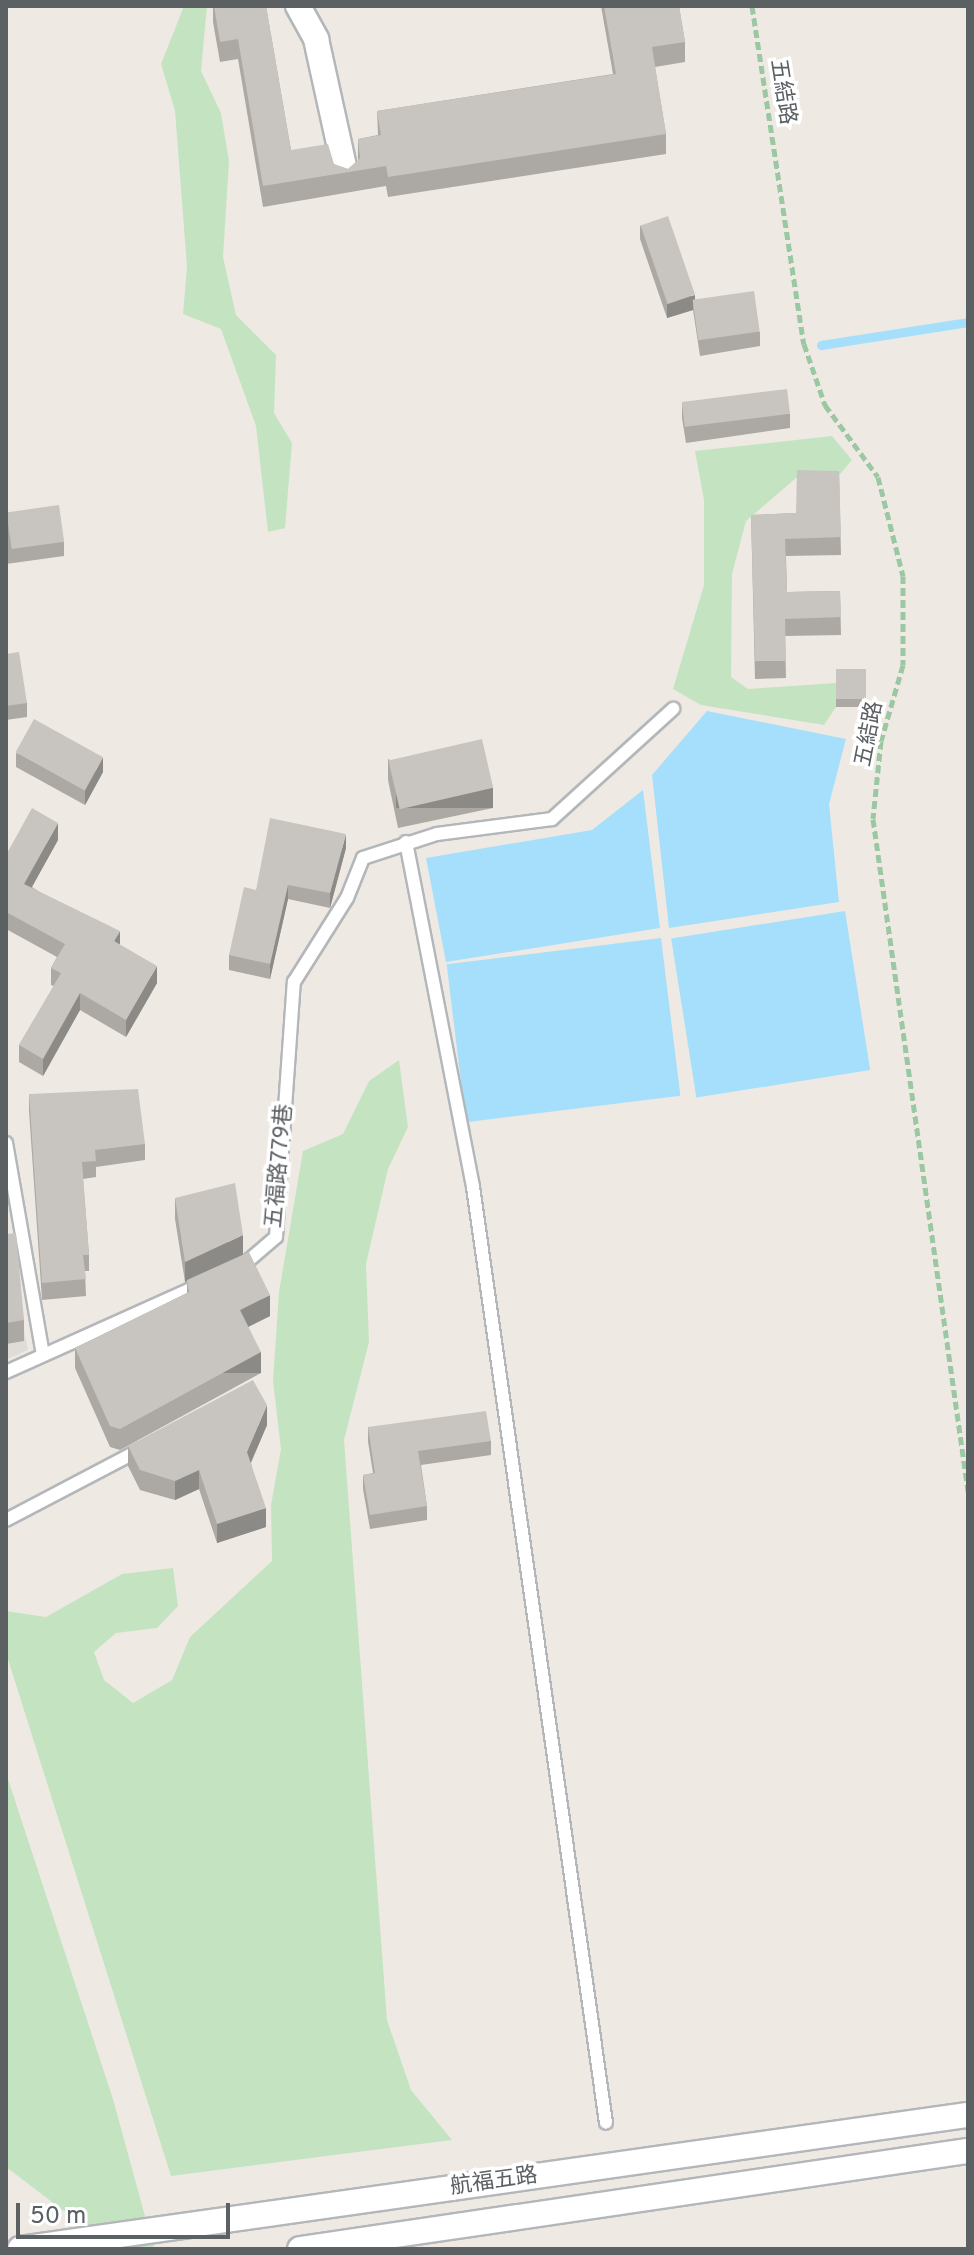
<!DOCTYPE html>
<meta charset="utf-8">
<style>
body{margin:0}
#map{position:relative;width:974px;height:2255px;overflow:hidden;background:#eeeae3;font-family:Overpass,"Noto Sans TC",sans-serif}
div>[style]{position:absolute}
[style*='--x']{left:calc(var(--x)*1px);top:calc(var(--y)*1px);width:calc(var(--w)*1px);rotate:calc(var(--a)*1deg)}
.industrial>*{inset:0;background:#dfdcd8}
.green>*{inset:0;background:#c4e4c1}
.water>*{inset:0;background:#a5dffc;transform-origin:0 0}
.stream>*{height:9px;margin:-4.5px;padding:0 4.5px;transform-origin:4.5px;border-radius:4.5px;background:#a5dffc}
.path>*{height:5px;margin-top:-2.5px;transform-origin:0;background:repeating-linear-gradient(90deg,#9bc8a3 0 8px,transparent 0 12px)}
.roads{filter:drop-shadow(2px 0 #b4b7ba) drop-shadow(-2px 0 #b4b7ba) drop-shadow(0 2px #b4b7ba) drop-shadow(0 -2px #b4b7ba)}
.lane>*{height:12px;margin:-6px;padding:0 6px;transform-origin:6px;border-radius:6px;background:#fff}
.street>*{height:24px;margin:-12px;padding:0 12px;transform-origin:12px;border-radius:12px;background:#fff}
.wall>*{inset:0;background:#aca9a5;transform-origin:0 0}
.shaded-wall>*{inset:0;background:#8c8a86;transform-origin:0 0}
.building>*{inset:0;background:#c8c5c0;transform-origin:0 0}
span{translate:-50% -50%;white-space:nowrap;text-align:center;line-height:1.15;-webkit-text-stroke:7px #fff;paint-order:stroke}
.street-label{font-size:22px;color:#5b6063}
.frame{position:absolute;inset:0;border:8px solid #5b6063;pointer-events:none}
.scale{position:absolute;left:16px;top:2203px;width:214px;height:36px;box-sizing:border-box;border:4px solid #5b6063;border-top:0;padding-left:10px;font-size:24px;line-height:28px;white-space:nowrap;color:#5b6063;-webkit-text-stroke:6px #fff;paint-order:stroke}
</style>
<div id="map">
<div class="industrial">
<i style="clip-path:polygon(8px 1246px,28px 1350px,6px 1360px,6px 1247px)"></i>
</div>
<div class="green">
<i style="clip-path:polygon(184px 6px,207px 6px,201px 71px,221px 113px,229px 161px,223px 257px,236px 315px,276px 355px,274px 413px,292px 443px,285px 528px,268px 532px,256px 426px,221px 329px,183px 314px,187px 267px,175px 111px,161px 64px)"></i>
<i style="clip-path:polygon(832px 436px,852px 460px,836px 479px,796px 478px,746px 521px,732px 574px,731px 677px,748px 689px,836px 683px,836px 707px,824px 725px,701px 705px,673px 689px,704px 585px,704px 500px,695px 451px)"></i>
<i style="clip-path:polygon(399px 1060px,408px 1127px,388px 1169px,366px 1264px,369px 1342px,344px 1440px,387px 2020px,411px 2090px,452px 2140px,171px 2176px,6px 1653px,6px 1611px,46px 1617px,122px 1574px,173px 1568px,178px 1606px,157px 1628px,116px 1633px,94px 1652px,104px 1680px,133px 1703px,172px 1680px,190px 1637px,272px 1561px,271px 1505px,281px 1449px,273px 1381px,279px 1292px,303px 1151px,343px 1134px,369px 1081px)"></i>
<i style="clip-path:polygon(6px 1773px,113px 2099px,154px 2249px,114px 2249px,6px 2167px)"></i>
</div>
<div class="water">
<i style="clip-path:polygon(707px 711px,846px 739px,829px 804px,839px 902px,669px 928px,652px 775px)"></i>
<i style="clip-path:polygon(643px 790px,660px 928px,446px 962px,426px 858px,592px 830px)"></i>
<i style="left:845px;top:911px;width:161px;height:176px;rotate:81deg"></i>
<i style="left:661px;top:938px;width:159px;height:216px;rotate:83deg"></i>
</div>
<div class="stream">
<i style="--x:821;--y:345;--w:149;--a:-8.9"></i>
</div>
<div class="path">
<i style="--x:752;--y:6;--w:342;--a:81.3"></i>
<i style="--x:804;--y:344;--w:65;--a:71"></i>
<i style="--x:825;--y:405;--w:89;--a:53.6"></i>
<i style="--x:878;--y:477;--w:102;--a:75.8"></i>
<i style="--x:903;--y:576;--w:89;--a:90"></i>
<i style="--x:903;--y:665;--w:79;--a:106.1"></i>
<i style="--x:881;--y:741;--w:78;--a:95.9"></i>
<i style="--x:873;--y:819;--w:679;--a:81.95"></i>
</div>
<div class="roads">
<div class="lane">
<i style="--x:406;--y:842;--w:351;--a:79"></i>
<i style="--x:473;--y:1187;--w:945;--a:81.91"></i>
<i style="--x:6;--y:1143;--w:215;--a:80.1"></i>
<i style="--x:241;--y:1267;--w:46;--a:-40.6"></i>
<i style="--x:276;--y:1237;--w:256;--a:-86"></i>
<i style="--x:294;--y:982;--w:99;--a:-57.8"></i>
<i style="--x:347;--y:898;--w:43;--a:-68.2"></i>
<i style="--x:363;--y:858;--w:78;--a:-18"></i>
<i style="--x:437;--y:834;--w:116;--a:-7.4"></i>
<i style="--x:552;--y:819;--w:164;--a:-42.3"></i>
<i style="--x:6;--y:1372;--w:215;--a:-24.2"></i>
<i style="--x:6;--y:1520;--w:153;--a:-27.7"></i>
</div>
<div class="street">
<i style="--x:298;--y:6;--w:38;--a:61"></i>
<i style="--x:316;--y:39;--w:139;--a:77.6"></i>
<i style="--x:20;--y:2249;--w:957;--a:-8.05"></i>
<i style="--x:300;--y:2249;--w:675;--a:-8.35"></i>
</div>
</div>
<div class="wall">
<i style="clip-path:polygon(213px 6px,266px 6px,291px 150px,348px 169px,358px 161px,358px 139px,378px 135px,377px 111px,613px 74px,601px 6px,679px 6px,685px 42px,685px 62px,655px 67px,666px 134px,666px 154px,388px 197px,386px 186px,263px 207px,238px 59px,220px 62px,213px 22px)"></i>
<i style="clip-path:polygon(640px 225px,695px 301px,760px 332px,760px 346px,700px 356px,693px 310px,667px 318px,640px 239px)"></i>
<i style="clip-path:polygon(682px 403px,790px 414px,790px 428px,686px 443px,682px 418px)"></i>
<i style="clip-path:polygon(839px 471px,841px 555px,786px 556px,787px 592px,840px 591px,841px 635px,785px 636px,786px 678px,755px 679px,751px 515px,796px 513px)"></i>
<i style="clip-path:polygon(6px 512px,64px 542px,64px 556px,6px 564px)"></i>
<i style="clip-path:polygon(6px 654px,27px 703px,27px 717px,6px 720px)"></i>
<i style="left:866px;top:669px;width:38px;height:30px;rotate:90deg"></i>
<i style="clip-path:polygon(16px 753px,103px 772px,85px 805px,16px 767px)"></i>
<i style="clip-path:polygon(388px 759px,493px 808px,398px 828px,388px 780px)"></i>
<i style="clip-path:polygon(58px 840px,32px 887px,120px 945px,157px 983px,126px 1037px,80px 1010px,43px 1076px,19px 1062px,19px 1045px,54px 986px,51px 985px,51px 968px,57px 957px,6px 929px,6px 855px)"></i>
<i style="clip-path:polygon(346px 848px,330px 908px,288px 899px,270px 979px,229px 970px,229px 955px,256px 890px)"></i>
<i style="clip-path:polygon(29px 1094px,145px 1144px,145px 1160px,96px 1167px,96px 1177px,83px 1179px,89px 1255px,89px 1271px,85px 1271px,86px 1296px,42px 1300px,29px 1111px)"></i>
<i style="clip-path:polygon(175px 1198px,243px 1255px,270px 1316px,248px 1327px,261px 1373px,120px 1450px,110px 1447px,75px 1368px,75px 1348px,187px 1293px,187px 1281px,185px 1282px,175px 1219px)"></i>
<i style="clip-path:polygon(6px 1234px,24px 1320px,24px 1341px,6px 1344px)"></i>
<i style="clip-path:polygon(267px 1425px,251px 1463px,266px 1527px,217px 1543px,199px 1489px,175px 1500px,140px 1490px,128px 1466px,128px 1446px)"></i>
<i style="clip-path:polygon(368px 1427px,491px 1441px,491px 1455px,421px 1465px,427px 1506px,427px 1520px,370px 1529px,363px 1489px,363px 1475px,373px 1473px,368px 1442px)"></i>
</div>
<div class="shaded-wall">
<i style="clip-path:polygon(695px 295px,695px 309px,693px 301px,693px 310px,667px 318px,667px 304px)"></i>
<i style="clip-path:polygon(103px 757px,103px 772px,85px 805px,85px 791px)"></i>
<i style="left:493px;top:788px;width:20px;height:97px;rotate:90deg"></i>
<i style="clip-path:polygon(58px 823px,58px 840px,24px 901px,24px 884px)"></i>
<i style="clip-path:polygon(346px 834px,346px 848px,330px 908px,330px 893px)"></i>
<i style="clip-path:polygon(288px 885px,288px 899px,270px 979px,270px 964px)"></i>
<i style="clip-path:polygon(120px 931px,120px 948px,114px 941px)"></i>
<i style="clip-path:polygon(157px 966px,157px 983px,126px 1037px,126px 1020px)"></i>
<i style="clip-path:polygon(80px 993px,80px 1010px,43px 1076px,43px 1059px)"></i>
<i style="clip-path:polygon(243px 1235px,243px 1256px,185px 1282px,185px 1262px)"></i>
<i style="clip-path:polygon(270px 1295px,270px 1316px,240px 1331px,240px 1310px)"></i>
<i style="left:261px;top:1352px;width:21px;height:161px;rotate:90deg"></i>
<i style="clip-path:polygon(267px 1405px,267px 1425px,247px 1471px,247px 1452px)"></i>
<i style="clip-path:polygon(199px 1470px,199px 1489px,175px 1500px,175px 1481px)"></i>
<i style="clip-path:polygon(266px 1508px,266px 1527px,217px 1543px,217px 1524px)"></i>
</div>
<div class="building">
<i style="clip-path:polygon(214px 6px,266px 6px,291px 150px,328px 144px,334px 164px,348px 169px,360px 158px,358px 139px,381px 135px,377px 111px,616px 74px,604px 6px,679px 6px,685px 42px,652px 47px,666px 134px,388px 177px,386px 166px,263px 186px,238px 39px,220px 42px)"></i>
<i style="left:668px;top:216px;width:83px;height:29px;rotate:71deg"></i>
<i style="left:754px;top:291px;width:41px;height:62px;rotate:82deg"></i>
<i style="left:787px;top:389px;width:25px;height:106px;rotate:83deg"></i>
<i style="clip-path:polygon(797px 470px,839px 471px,841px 537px,785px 539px,787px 592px,840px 591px,841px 617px,785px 619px,786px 661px,755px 661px,751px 515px,796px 513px)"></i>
<i style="left:59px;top:505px;width:37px;height:53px;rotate:82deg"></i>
<i style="clip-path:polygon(19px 652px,27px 703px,6px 706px,6px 654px)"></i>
<i style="left:866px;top:669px;width:30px;height:30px;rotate:90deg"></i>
<i style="left:34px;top:719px;width:79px;height:38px;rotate:29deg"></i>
<i style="left:482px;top:739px;width:50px;height:96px;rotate:77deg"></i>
<i style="clip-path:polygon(32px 808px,58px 823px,24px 884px,120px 931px,114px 941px,157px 966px,126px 1020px,80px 993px,43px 1059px,19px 1045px,61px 973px,51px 968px,65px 944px,6px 912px,6px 855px)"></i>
<i style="clip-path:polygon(270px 818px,346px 834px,330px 893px,288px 885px,270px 964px,229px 955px,244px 887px,256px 890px)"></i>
<i style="clip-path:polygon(138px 1089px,145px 1144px,95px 1150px,96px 1161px,82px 1162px,89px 1255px,83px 1255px,86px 1279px,42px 1283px,29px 1094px)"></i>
<i style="clip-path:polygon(235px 1183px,243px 1235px,185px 1262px,175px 1198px)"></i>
<i style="clip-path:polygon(16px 1233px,24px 1320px,6px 1323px,6px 1234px)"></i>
<i style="clip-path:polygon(249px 1252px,270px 1295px,240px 1310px,261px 1352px,120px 1429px,110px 1426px,75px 1348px,189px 1292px,187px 1280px)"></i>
<i style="clip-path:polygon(253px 1380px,267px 1405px,247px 1452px,266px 1508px,217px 1524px,199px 1470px,175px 1481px,140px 1470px,128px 1446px)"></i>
<i style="clip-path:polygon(486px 1411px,491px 1441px,418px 1451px,427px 1506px,370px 1515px,363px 1475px,375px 1473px,368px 1427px)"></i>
</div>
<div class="street-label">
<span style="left:782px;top:92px;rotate:81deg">五結路</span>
<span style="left:870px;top:734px;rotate:-79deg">五結路</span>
<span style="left:280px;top:1166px;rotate:-85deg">五福路779巷</span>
<span style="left:494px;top:2182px;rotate:-8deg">航福五路</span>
</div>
<div class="frame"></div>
<div class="scale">50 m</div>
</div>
